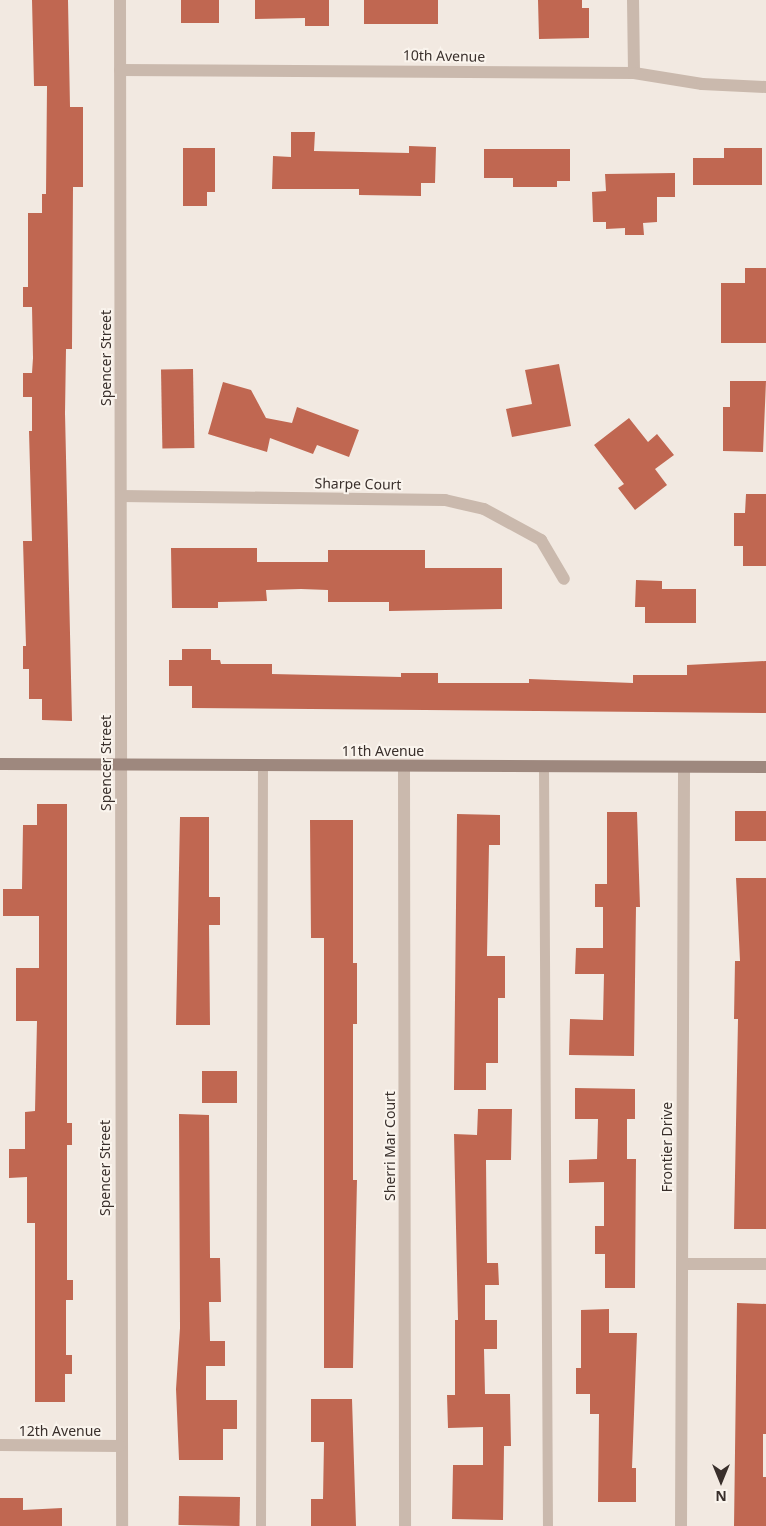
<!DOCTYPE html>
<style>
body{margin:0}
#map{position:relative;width:766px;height:1526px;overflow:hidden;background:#f2e9e1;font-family:"Noto Sans",sans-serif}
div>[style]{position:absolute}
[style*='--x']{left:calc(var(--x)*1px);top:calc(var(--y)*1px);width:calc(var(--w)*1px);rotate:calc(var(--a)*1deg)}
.building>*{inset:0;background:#c06751;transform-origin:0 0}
.lane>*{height:10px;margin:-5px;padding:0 5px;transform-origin:5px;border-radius:5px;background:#cab9ad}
.street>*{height:12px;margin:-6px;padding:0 6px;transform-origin:6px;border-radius:6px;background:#cab9ad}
.secondary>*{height:12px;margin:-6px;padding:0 6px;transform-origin:6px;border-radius:6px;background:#9e887e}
span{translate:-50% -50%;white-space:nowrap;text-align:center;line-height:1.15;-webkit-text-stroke:4px #faf4ed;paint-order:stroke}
.street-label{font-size:14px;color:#392f2b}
.north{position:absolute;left:696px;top:1456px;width:50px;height:50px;-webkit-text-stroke:4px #faf4ed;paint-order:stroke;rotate:180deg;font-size:14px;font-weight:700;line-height:20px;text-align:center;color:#392f2b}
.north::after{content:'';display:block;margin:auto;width:18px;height:22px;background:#392f2b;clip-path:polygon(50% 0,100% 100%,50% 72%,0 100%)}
</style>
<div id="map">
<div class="building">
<i style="clip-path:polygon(32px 0,68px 0,70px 107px,83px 107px,83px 187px,73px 187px,72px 349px,66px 349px,65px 413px,72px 721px,42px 720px,42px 699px,29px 699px,29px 669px,23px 669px,23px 646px,26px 646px,23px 541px,32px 541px,29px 431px,32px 431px,32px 397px,23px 397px,23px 373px,32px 373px,33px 358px,32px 307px,23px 307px,23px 287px,28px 287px,28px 213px,42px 213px,42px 194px,46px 194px,47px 86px,34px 86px)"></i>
<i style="left:181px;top:0;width:38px;height:23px"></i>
<i style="clip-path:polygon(255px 0,329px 0,329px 26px,305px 26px,305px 18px,255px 19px)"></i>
<i style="left:364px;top:0;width:74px;height:24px"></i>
<i style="clip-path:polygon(538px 0,582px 0,582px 8px,589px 8px,589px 38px,539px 39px)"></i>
<i style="clip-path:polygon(291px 132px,315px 132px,314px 151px,409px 153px,409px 146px,436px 147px,435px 183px,421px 183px,421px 196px,359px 195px,359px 189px,272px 189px,273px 156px,291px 157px)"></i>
<i style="clip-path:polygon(183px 148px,215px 148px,215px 192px,207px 192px,207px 206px,183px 206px)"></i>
<i style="clip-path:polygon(724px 148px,762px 148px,762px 185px,693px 185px,693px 158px,724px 158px)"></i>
<i style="clip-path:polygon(484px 149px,570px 149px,570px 181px,557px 181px,557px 187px,513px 187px,513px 178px,484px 178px)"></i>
<i style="clip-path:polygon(675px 173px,675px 197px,657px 197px,657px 222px,643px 223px,644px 235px,625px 235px,625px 228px,606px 229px,606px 222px,593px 222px,592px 192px,606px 191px,605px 174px)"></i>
<i style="clip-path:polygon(745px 268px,766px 268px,766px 343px,721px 343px,721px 283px,745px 283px)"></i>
<i style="clip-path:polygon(559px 364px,571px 426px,512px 437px,506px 409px,532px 404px,525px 370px)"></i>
<i style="left:193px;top:369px;width:79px;height:32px;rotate:89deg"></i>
<i style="clip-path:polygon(730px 381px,766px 381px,763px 452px,723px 451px,723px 407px,730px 407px)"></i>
<i style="clip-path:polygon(223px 382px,251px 390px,266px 418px,292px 423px,297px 407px,359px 430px,349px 457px,317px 445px,313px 454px,270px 438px,267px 452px,208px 434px)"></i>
<i style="clip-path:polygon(629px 418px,648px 442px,657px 434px,674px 455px,655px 469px,667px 485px,635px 510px,618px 488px,624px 484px,594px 445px)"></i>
<i style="clip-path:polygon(746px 494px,766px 494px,766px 566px,743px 566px,743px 546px,734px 546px,734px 513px,745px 513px)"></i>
<i style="clip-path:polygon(171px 548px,257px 548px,257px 562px,328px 562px,328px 550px,425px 550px,425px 568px,502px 568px,502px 609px,389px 611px,389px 602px,328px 602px,328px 590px,301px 589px,266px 590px,267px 601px,218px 602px,218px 608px,172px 608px)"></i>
<i style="clip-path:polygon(636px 580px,662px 581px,662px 589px,696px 589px,696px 623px,645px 623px,645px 607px,635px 607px)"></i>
<i style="clip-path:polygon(182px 649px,211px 649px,211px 660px,220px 660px,221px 664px,272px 664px,272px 674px,401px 677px,401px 673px,438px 673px,438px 683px,529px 683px,529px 679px,633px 683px,633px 675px,687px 675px,687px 665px,766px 661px,766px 713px,192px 708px,192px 686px,169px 686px,169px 660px,182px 660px)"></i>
<i style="clip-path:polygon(37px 804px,67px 804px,67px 1123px,72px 1123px,72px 1145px,67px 1145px,67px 1280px,73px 1280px,73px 1300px,66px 1300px,66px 1355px,72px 1355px,72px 1374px,65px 1374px,65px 1402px,35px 1402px,35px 1223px,27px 1223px,27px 1177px,9px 1178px,9px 1149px,25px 1149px,25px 1112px,35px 1111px,37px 1021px,16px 1021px,16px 968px,39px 968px,39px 916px,3px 916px,3px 889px,22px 889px,23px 825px,37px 825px)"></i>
<i style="left:735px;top:811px;width:31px;height:30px"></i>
<i style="clip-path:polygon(607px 812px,637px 812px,640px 907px,636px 907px,634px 1056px,569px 1055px,570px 1019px,603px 1020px,604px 974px,575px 974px,576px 948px,603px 948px,603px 907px,595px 907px,595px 884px,607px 884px)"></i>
<i style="clip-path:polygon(457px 814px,500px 815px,500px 845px,489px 845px,487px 956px,505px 956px,505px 998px,498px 998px,498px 1063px,486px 1063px,486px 1090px,454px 1090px)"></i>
<i style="clip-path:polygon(180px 817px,209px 817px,209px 897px,220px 897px,220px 925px,209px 925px,210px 1025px,176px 1025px)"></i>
<i style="clip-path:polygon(310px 820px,353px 820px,353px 963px,357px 963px,357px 1024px,353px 1024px,353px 1180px,357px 1180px,353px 1368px,324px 1368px,324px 938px,311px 938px)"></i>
<i style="clip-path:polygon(736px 878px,766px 878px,766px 1229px,734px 1229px,738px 1019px,734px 1019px,735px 961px,740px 961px)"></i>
<i style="left:202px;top:1071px;width:35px;height:32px"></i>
<i style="clip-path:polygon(575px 1088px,635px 1089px,635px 1119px,627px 1119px,627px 1159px,636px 1159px,635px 1288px,605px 1288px,605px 1254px,595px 1254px,595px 1226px,604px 1226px,604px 1182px,569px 1183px,569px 1160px,597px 1159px,598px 1119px,575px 1119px)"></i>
<i style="clip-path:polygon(478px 1109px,512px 1109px,511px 1160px,486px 1160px,487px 1263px,498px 1263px,499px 1285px,485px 1285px,485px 1320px,497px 1320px,497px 1349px,484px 1349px,485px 1394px,510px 1394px,511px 1446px,504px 1446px,503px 1520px,452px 1519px,453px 1465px,483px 1465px,483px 1427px,448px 1428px,447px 1395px,455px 1395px,455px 1320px,458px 1320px,454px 1134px,477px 1135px)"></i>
<i style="clip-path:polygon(179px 1114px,209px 1115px,210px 1258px,220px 1258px,221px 1302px,209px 1302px,210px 1341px,225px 1341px,225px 1366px,206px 1366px,206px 1400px,237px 1400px,237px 1429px,223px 1429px,223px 1460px,179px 1460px,176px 1389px,180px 1328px)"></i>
<i style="clip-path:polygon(737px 1303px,766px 1304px,766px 1434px,763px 1434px,763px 1477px,766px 1477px,766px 1526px,734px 1526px)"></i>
<i style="clip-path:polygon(609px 1309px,609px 1333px,637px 1333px,632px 1468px,636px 1468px,636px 1502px,598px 1502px,599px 1414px,590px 1414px,590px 1394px,576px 1394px,576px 1368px,581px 1368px,581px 1310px)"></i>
<i style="clip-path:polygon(311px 1399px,352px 1399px,356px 1526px,311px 1526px,311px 1499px,323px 1499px,324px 1442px,311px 1442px)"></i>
<i style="left:179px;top:1496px;width:61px;height:29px;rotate:1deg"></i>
<i style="clip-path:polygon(0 1498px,23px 1498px,23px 1510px,62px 1508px,62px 1526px,0 1526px)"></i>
</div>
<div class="lane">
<i style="--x:544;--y:766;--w:760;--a:89.7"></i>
<i style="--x:261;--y:1526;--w:761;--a:-89.85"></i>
</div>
<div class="street">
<i style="--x:120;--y:0;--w:1526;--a:89.92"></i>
<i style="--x:633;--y:0;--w:73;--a:89.2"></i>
<i style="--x:120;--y:70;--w:514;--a:0.33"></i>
<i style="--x:634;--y:73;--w:69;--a:9.2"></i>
<i style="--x:702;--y:84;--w:64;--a:2.7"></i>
<i style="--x:121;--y:496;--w:324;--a:0.7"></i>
<i style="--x:445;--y:500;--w:40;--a:13"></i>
<i style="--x:484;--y:509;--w:65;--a:28.5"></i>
<i style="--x:541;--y:540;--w:45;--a:59.5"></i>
<i style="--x:404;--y:766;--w:760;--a:89.92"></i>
<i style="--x:683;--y:1264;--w:83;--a:0"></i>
<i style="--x:0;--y:1445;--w:120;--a:0.5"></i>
<i style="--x:681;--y:1526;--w:759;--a:-89.77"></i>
</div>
<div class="secondary">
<i style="--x:0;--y:764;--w:766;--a:0.22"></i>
</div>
<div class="street-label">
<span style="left:444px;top:56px;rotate:1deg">10th Avenue</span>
<span style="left:106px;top:358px;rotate:-90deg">Spencer Street</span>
<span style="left:358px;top:484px;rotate:1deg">Sharpe Court</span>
<span style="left:383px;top:751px">11th Avenue</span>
<span style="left:106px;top:763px;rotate:-90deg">Spencer Street</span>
<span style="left:390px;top:1146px;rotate:-90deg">Sherri Mar Court</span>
<span style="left:667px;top:1147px;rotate:-90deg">Frontier Drive</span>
<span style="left:105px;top:1168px;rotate:-90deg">Spencer Street</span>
<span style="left:60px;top:1431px">12th Avenue</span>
</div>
<div class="north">N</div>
</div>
